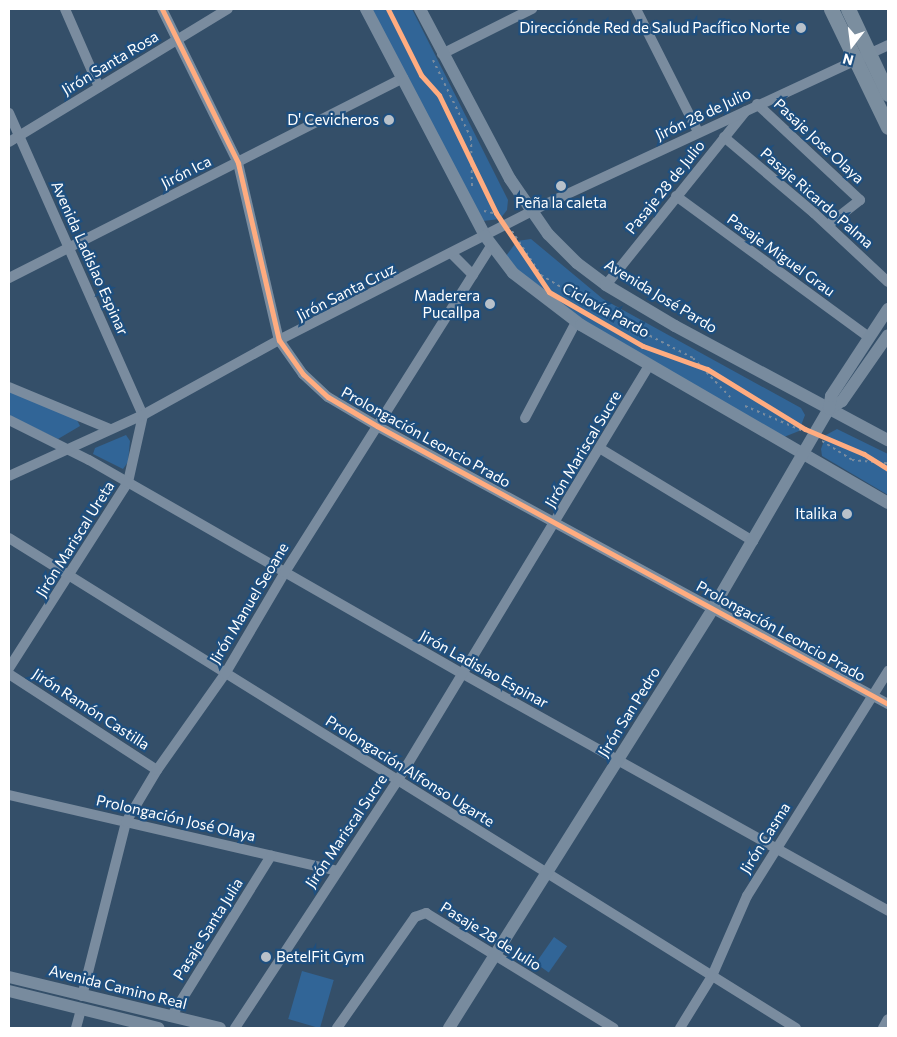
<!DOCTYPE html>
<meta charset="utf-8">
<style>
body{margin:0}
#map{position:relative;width:897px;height:1037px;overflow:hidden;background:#344f69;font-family:Commissioner,sans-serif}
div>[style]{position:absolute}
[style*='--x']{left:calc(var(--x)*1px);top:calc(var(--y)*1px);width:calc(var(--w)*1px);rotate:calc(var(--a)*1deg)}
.green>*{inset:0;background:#316597;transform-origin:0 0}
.path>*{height:2px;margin-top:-1px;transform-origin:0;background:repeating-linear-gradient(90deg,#7a8c9f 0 2.5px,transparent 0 6.5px)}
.minor>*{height:10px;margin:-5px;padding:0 5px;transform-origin:5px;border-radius:5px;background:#7a8c9f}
.major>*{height:12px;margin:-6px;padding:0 6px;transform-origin:6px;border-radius:6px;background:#788b9e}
.highway>*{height:15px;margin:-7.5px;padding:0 7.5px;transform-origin:7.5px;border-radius:7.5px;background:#7b8e9f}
.cycleway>*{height:5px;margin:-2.5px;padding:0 2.5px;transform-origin:2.5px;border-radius:2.5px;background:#ffac80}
.dots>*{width:14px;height:14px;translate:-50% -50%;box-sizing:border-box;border:2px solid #1e4f7f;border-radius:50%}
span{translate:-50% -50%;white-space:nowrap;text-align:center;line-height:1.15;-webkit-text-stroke:4.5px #1e4f7f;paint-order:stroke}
.poi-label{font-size:15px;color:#fff}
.right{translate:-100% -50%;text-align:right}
.left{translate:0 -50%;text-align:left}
.street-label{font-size:15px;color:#fff}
.frame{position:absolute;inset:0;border:10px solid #fff;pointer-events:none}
.north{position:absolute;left:827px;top:20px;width:50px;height:50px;-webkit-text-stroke:4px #1e4f7f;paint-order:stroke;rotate:195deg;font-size:14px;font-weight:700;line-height:20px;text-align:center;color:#fff}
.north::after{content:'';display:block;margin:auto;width:18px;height:22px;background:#fff;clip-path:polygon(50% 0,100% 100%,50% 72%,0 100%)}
</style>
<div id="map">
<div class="green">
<i style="clip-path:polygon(372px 9px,412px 9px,508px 200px,507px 210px,500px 219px,483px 221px)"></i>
<i style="clip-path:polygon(531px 239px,603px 299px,801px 408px,805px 415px,799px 431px,784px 437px,578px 321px,521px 276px,506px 256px,517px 241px)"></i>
<i style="clip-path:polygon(9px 390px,76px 418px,80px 426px,58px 439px,9px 416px)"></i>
<i style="clip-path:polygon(837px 429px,888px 454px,888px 495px,822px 456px,821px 449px,826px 435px)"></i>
<i style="clip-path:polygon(126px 435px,130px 441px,128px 462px,123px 469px,93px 454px,95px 448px)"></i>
<i style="left:554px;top:937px;width:16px;height:32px;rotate:35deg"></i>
<i style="left:302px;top:971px;width:33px;height:50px;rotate:16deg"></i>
</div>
<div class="path">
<i style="--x:433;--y:60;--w:87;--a:64"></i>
<i style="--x:471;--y:138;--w:49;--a:88.8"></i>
<i style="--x:484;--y:211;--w:17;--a:13"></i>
<i style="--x:512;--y:231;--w:53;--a:56.6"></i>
<i style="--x:541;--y:275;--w:60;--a:31.3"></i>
<i style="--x:592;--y:306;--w:114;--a:27.2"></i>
<i style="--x:693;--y:358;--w:54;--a:46.5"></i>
<i style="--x:745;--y:406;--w:63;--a:23.3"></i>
<i style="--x:822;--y:441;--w:36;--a:32"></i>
<i style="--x:852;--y:460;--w:36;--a:5"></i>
</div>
<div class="minor">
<i style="--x:65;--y:9;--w:85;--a:66.4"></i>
<i style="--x:162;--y:9;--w:172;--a:63.7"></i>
<i style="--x:238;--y:163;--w:182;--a:77"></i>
<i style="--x:279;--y:340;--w:42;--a:54.8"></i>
<i style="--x:303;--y:374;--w:34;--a:43"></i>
<i style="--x:328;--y:397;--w:57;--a:30.6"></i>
<i style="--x:377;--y:426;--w:582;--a:28.55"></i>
<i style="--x:636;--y:9;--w:138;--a:63.2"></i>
<i style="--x:442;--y:54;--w:101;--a:-26.6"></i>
<i style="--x:757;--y:104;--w:141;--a:43"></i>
<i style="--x:860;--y:200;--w:41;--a:142"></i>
<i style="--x:9;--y:113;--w:330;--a:66.1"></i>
<i style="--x:143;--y:415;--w:69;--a:102.6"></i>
<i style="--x:128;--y:482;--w:221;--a:122.6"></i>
<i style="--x:724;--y:137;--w:118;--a:40.2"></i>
<i style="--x:814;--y:213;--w:101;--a:43"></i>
<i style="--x:9;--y:142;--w:256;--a:-31.3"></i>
<i style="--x:676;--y:196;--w:239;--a:36.2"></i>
<i style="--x:451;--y:253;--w:31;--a:45"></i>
<i style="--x:9;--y:278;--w:442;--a:-26.9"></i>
<i style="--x:606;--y:285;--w:223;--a:-51.2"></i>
<i style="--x:9;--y:387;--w:109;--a:22.6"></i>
<i style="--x:525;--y:418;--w:109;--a:-62"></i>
<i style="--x:9;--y:420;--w:89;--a:26.6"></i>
<i style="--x:89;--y:460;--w:431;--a:29.8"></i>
<i style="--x:463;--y:674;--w:487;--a:29.1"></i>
<i style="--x:601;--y:449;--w:178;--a:31.2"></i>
<i style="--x:9;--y:476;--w:147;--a:-24.5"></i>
<i style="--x:143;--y:415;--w:155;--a:-28.9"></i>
<i style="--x:279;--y:340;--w:302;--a:-27"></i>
<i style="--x:548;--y:203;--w:375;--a:-24.9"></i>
<i style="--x:9;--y:538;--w:927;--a:31.91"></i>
<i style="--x:9;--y:674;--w:176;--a:33"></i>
<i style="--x:9;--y:795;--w:337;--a:13"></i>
<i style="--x:82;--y:996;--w:179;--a:-75.8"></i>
<i style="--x:126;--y:822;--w:61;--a:-59.2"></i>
<i style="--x:157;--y:770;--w:118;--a:-54.7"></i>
<i style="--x:225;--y:674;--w:118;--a:-59.5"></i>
<i style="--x:285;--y:572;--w:386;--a:-57.7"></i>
<i style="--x:171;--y:1017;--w:190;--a:-58.2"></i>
<i style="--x:76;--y:1028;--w:20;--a:-75"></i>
<i style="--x:235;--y:1028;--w:297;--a:-56.7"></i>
<i style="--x:398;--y:780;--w:484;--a:-58.8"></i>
<i style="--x:337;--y:1028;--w:136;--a:-54.9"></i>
<i style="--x:415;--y:917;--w:12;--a:-20"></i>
<i style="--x:426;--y:913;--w:220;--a:31.5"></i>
<i style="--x:680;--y:1028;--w:61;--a:-58.4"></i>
<i style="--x:712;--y:976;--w:87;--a:-66.4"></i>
<i style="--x:747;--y:896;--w:266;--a:-57.9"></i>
<i style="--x:883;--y:1028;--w:10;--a:-61"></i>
</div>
<div class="major">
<i style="--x:366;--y:9;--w:256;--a:62.3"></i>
<i style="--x:485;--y:236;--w:46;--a:52.9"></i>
<i style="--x:513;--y:273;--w:86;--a:37.4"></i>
<i style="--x:581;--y:325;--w:355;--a:30.1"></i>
<i style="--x:420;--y:9;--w:192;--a:62.1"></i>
<i style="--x:510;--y:179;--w:67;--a:55.4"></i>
<i style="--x:548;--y:234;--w:41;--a:45"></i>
<i style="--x:577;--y:263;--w:36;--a:37"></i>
<i style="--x:606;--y:285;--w:80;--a:30.7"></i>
<i style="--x:675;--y:326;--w:242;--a:28.2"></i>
<i style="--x:829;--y:409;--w:15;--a:-32"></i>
<i style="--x:842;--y:401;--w:80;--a:-55.1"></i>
<i style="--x:9;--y:977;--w:217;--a:13.6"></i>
<i style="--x:9;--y:991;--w:154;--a:13.9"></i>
<i style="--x:449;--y:1028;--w:496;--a:-57.8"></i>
<i style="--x:713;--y:608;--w:230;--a:-59.8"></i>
<i style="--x:829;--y:409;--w:13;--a:-81"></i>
<i style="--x:831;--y:396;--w:104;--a:-56.8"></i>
</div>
<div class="highway">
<i style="--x:831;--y:9;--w:131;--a:64.2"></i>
<i style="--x:848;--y:9;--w:94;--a:64.8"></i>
</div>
<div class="cycleway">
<i style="--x:162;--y:9;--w:172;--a:63.7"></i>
<i style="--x:238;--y:163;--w:182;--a:77"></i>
<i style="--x:279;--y:340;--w:42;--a:54.8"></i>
<i style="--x:303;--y:374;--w:34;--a:43"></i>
<i style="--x:328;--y:397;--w:57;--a:30.6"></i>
<i style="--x:377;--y:426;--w:582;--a:28.55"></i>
<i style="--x:388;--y:9;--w:74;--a:63.4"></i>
<i style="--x:421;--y:75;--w:27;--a:48"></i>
<i style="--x:439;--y:95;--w:131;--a:64.2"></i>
<i style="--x:496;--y:213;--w:95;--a:56.1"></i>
<i style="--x:549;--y:292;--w:108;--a:29.9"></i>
<i style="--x:643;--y:346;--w:68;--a:19.8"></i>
<i style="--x:707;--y:369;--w:115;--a:31.5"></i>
<i style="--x:805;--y:429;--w:64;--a:23"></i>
<i style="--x:864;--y:454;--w:28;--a:32"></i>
</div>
<div class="dots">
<i style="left:801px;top:28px;background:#b8c1ca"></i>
<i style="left:389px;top:120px;background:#b8c1ca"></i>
<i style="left:561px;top:186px;background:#b8c1ca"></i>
<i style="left:490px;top:304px;background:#b8c1ca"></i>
<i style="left:847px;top:514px;background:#b8c1ca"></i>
<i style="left:266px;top:957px;background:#b8c1ca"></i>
</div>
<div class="poi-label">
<span class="right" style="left:790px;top:28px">Direcciónde Red de Salud Pacífico Norte</span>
<span class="right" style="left:379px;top:120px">D' Cevicheros</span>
<span style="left:561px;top:203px">Peña la caleta</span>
<span class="right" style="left:480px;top:304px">Maderera<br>Pucallpa</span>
<span class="right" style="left:837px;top:514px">Italika</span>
<span class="left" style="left:276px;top:957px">BetelFit Gym</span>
</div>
<div class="street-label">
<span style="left:110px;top:63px;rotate:-31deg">Jirón Santa Rosa</span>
<span style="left:703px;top:114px;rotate:-25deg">Jirón 28 de Julio</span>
<span style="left:819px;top:141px;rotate:43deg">Pasaje Jose Olaya</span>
<span style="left:186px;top:172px;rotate:-27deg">Jirón Ica</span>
<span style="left:665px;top:187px;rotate:-51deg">Pasaje 28 de Julio</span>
<span style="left:817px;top:198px;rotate:41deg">Pasaje Ricardo Palma</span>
<span style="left:781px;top:255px;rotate:36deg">Pasaje Miguel Grau</span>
<span style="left:90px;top:258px;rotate:66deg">Avenida Ladislao Espinar</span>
<span style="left:346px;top:292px;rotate:-27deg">Jirón Santa Cruz</span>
<span style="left:661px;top:296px;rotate:31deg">Avenida José Pardo</span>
<span style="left:606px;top:310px;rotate:29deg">Ciclovía Pardo</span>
<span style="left:426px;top:437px;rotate:29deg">Prolongación Leoncio Prado</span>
<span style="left:583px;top:449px;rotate:-59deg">Jirón Mariscal Sucre</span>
<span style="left:75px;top:539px;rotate:-58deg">Jirón Mariscal Ureta</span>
<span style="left:249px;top:603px;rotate:-59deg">Jirón Manuel Seoane</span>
<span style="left:781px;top:631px;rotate:29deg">Prolongación Leoncio Prado</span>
<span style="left:484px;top:669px;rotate:29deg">Jirón Ladislao Espinar</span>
<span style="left:91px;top:709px;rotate:33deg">Jirón Ramón Castilla</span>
<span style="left:629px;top:712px;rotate:-58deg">Jirón San Pedro</span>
<span style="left:410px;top:771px;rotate:32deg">Prolongación Alfonso Ugarte</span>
<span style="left:176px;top:818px;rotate:13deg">Prolongación José Olaya</span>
<span style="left:346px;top:831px;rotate:-56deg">Jirón Mariscal Sucre</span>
<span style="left:765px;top:838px;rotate:-58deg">Jirón Casma</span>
<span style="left:208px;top:929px;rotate:-58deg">Pasaje Santa Julia</span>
<span style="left:491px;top:936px;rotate:32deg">Pasaje 28 de Julio</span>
<span style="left:118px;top:987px;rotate:14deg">Avenida Camino Real</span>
</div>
<div class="frame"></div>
<div class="north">N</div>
</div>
